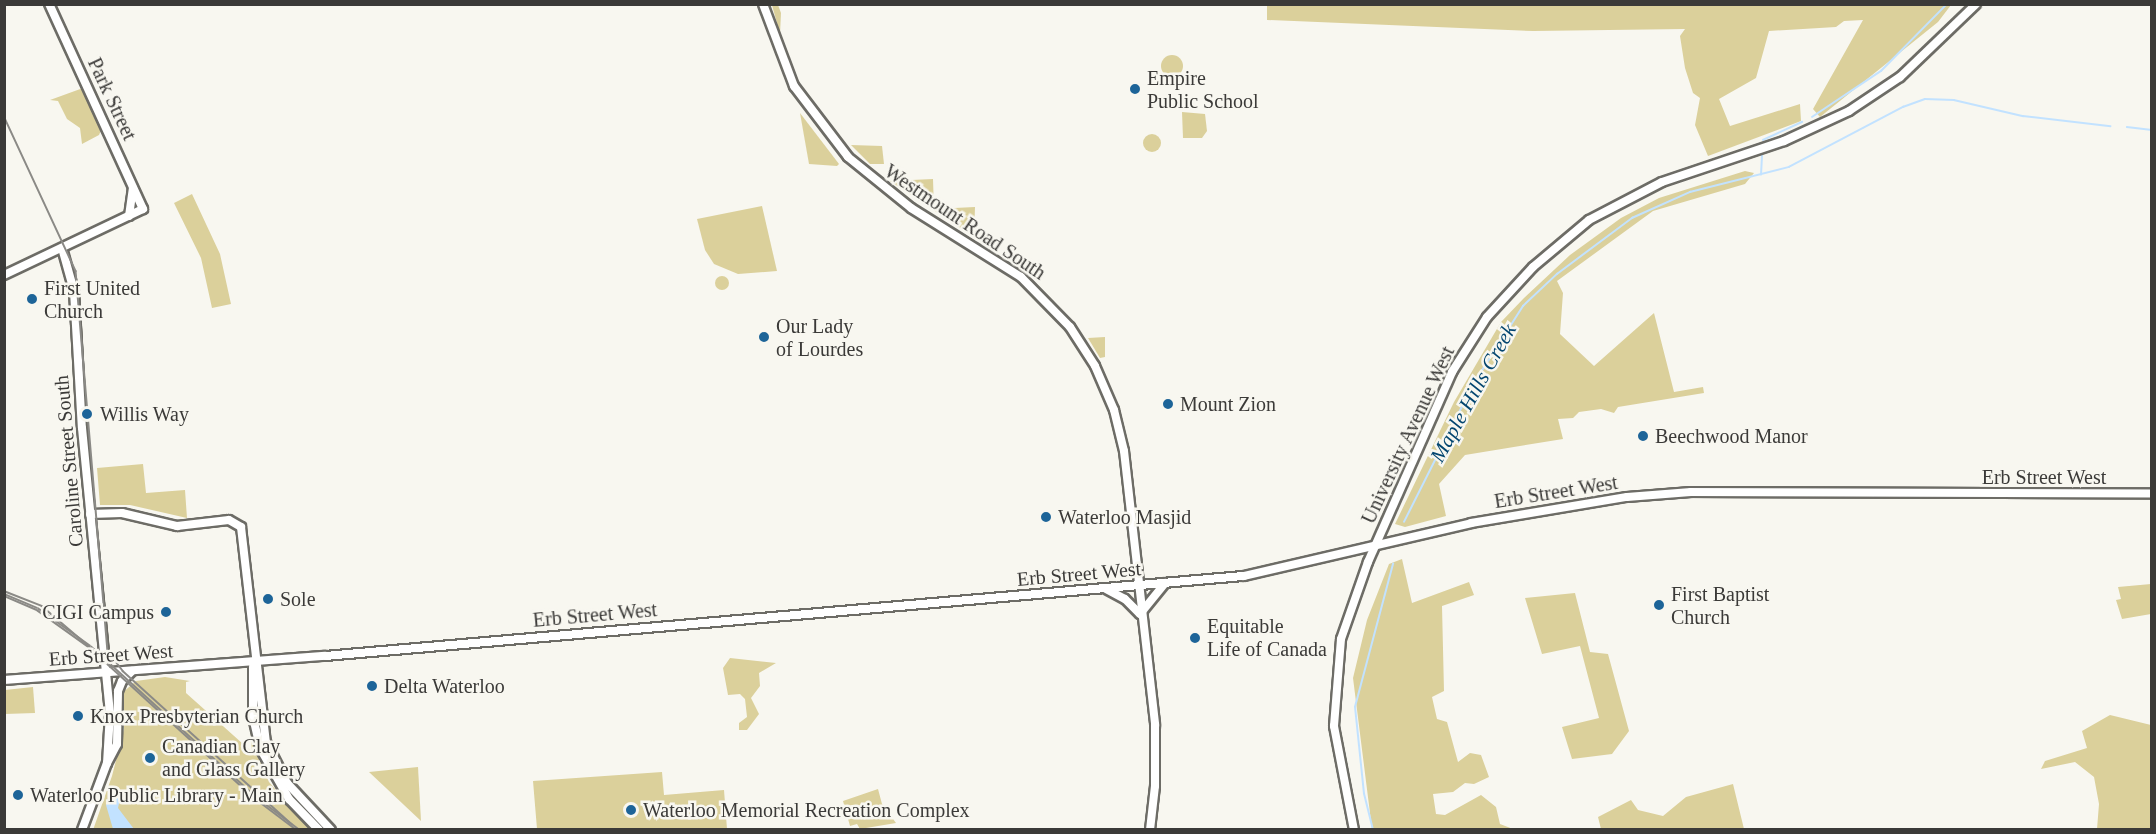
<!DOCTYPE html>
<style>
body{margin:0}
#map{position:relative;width:2156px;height:834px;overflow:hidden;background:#f8f7f0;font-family:"Times New Roman",serif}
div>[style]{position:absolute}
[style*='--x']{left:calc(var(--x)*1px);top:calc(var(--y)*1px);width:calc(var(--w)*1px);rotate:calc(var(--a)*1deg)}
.green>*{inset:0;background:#dbd09b}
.round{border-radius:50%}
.water>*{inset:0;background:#c2e2ff}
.stream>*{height:1.5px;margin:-0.75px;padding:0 0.75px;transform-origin:0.75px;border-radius:0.75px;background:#c2e2ff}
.roads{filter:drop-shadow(2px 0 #6d6c66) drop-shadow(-2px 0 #6d6c66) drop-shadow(0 2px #6d6c66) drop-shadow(0 -2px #6d6c66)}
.secondary>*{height:8px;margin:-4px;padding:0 4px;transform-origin:4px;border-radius:4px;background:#fff}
.tram>*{height:1.5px;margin:-0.75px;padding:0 0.75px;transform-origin:0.75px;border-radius:0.75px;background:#8b8a86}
.rail>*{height:4px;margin-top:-2px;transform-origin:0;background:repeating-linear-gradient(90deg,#f8f7f0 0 4.5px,#8b8a86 0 9px);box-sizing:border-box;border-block:2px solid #8b8a86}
.dots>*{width:16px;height:16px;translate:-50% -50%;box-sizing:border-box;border:3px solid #f8f7f0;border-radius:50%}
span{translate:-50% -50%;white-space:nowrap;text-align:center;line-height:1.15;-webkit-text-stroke:5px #f8f7f0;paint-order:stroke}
.poi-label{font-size:20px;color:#3b3a38}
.left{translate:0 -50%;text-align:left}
.right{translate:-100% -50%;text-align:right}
.street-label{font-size:20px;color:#3b3a38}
.water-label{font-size:21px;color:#044670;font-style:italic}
.frame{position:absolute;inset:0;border:6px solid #3b3a38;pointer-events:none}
</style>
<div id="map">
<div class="green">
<i style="clip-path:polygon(772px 5px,778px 5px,781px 13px,780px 34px)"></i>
<i style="clip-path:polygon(1267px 5px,1267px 4px,1951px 5px,1938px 22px,1820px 117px,1813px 109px,1863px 20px,1844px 21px,1836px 27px,1769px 31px,1756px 78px,1719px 99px,1730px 126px,1800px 104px,1801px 121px,1708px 156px,1695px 125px,1700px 98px,1693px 93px,1685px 68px,1680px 36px,1685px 29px,1533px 31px,1267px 20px)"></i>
<i class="round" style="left:1161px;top:55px;width:22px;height:22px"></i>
<i style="clip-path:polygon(83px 88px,102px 128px,99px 135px,82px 144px,80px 128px,67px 119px,58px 101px,50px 100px)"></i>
<i style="clip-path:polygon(1182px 112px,1205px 114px,1207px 131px,1202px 138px,1183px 138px)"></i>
<i style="clip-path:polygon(800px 113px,839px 164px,837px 166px,809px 164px)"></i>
<i class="round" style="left:1143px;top:134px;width:18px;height:18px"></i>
<i style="clip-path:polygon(851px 145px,882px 146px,884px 164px,870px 164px)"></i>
<i style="clip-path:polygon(1745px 171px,1754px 173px,1745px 184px,1653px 211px,1557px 281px,1563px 293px,1560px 334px,1594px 366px,1654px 313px,1674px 392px,1703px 387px,1704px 393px,1618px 407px,1614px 413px,1601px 409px,1579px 412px,1573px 418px,1558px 419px,1563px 439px,1465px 455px,1439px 484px,1446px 516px,1405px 527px,1395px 524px,1454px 402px,1501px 322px,1524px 298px,1570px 255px,1621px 218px,1659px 198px)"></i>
<i style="clip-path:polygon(933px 179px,934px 209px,975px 207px,974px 237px,890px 181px)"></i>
<i style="clip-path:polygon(192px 194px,220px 254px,231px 304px,212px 308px,201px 258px,174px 203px)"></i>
<i style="clip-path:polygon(762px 206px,777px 271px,738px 274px,714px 264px,705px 250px,697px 219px)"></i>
<i class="round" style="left:715px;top:276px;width:14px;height:14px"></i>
<i style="clip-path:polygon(1105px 337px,1105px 357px,1100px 358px,1088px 338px)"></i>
<i style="clip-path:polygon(143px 464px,146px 493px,185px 490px,187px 518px,130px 505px,100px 505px,97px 468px)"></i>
<i style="clip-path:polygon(1402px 559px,1412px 603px,1469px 582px,1474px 595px,1442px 606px,1444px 691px,1432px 697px,1437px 719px,1447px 722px,1458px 762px,1470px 753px,1481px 755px,1489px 777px,1474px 784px,1465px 783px,1453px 792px,1433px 794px,1436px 814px,1445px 815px,1481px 795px,1496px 807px,1500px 824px,1513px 829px,1372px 829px,1353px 678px,1367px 620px,1389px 564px)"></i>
<i style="clip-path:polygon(2151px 584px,2151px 614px,2122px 619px,2116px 600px,2121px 599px,2118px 587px)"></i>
<i style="clip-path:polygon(1575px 593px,1590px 652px,1608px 654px,1629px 731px,1612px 754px,1572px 759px,1562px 727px,1599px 718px,1580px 646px,1542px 654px,1525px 598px)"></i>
<i style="clip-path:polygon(730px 658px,776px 663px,759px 673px,760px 686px,751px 698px,759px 714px,747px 730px,739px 730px,739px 723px,747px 717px,745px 699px,740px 694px,728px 695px,723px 668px)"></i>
<i style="clip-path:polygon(165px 677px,190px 681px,186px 682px,186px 693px,252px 752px,250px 724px,256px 753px,269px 782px,310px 829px,93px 830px,112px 776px,124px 729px,121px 694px,136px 681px)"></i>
<i style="clip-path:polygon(33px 687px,35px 713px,5px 714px,5px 690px)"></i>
<i style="clip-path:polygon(2110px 715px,2151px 725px,2151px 829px,2097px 829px,2099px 804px,2094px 777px,2075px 762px,2041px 769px,2045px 761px,2087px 748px,2082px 731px)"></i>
<i style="clip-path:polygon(418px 767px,421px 821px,369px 772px)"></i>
<i style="clip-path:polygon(662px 772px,664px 795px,724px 790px,727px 829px,537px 829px,533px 781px)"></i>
<i style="clip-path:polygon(1733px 784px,1744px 829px,1601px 829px,1598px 817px,1631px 800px,1638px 810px,1663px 816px,1686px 797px)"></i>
<i style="clip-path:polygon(878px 789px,882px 804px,896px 823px,860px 829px,857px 824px,850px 826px,843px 801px)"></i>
</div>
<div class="water">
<i style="clip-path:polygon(116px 792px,120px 799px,118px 808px,134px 829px,113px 829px,106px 805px)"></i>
</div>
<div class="stream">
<i style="--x:1812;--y:117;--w:83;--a:-33.7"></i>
<i style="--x:1881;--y:71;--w:94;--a:-45.4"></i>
<i style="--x:2127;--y:127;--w:25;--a:7"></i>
<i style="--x:1763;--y:140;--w:43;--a:-24.8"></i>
<i style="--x:1761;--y:175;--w:20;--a:-87"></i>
<i style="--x:1404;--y:522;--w:156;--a:-63.3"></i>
<i style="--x:1474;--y:383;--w:91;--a:-57.5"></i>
<i style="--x:1523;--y:306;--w:47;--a:-43.3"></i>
<i style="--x:1557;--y:274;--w:94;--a:-36.7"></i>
<i style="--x:1632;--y:218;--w:64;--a:-24.1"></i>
<i style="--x:1690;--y:192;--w:102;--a:-14.2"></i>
<i style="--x:1789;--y:167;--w:129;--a:-27.8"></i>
<i style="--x:1903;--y:107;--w:23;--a:-20"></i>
<i style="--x:1925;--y:99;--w:29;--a:2"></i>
<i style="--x:1954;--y:100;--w:71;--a:13.1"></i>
<i style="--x:2023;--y:116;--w:88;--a:6.6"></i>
<i style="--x:1373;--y:830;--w:37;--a:-104"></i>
<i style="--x:1364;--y:794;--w:87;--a:-95.9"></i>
<i style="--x:1355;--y:707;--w:148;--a:-75.1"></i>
</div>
<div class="roads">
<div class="secondary">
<i style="--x:763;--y:4;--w:88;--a:69.3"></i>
<i style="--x:794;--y:86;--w:89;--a:52.7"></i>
<i style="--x:848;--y:157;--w:81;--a:39"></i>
<i style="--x:911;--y:208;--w:130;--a:32.1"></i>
<i style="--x:1021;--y:277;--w:70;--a:45.6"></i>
<i style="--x:1070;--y:327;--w:46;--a:57.3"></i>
<i style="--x:1095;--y:366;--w:48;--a:66.6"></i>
<i style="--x:1114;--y:410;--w:42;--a:76.3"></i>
<i style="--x:1124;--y:451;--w:276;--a:83.5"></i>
<i style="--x:1155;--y:725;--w:61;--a:90"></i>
<i style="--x:1155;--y:786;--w:44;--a:96.5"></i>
<i style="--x:129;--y:216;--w:28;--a:-82"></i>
<i style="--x:62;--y:248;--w:45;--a:74.4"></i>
<i style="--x:74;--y:291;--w:137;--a:86.7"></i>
<i style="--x:82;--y:428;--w:286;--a:84.4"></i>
<i style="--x:110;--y:713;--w:50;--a:93.4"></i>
<i style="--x:107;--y:763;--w:72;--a:110.5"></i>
<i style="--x:4;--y:275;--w:154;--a:-25.4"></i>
<i style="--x:143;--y:209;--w:226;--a:-114.6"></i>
<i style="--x:90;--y:514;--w:32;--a:-2"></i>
<i style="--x:122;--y:513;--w:57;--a:13.3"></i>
<i style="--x:177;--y:526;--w:52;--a:-6.6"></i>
<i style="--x:229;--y:520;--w:14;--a:30"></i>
<i style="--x:241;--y:527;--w:216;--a:83.4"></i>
<i style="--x:266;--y:742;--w:46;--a:62.9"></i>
<i style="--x:287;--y:783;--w:64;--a:46.9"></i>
<i style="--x:1106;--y:589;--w:21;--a:28"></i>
<i style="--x:1125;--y:599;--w:21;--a:45"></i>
<i style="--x:1140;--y:614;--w:40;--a:-51"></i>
<i style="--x:253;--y:667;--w:50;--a:90"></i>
<i style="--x:253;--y:717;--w:32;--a:77"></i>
<i style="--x:260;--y:748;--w:59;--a:60.4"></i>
<i style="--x:289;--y:799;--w:43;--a:45.9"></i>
<i style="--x:4;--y:680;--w:322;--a:-4.3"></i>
<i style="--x:325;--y:656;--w:922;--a:-4.98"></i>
<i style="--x:1244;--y:576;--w:233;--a:-13.1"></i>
<i style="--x:1471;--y:523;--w:158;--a:-9.5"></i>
<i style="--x:1627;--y:497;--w:64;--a:-4.5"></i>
<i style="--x:1691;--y:492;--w:461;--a:0.2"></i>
<i style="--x:107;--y:763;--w:21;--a:-62"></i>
<i style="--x:117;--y:744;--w:53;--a:-88.9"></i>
<i style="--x:118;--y:691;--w:11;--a:-68"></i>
<i style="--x:122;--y:681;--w:14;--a:-45"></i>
<i style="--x:1354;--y:830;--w:106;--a:-100.9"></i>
<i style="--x:1334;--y:726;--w:87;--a:-85.4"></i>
<i style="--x:1341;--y:639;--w:82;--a:-70.7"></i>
<i style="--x:1368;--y:562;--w:208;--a:-66.1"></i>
<i style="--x:1452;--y:372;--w:65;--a:-57.5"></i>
<i style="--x:1487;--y:317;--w:68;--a:-47.4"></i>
<i style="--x:1533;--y:267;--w:73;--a:-40"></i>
<i style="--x:1589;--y:220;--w:82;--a:-27.5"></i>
<i style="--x:1662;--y:182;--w:129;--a:-18.6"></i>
<i style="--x:1784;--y:141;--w:72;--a:-24.8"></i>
<i style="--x:1849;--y:111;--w:61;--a:-33.7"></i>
<i style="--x:1900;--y:77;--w:105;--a:-43.8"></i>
</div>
</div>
<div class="tram">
<i style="--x:4;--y:116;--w:171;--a:65.1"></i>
<i style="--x:76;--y:271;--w:381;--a:85.2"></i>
<i style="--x:108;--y:651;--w:25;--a:53"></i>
<i style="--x:123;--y:671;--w:228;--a:42.2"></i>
<i style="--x:4;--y:591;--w:41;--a:21.5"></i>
<i style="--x:42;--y:606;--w:63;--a:40.5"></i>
</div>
<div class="rail">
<i style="--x:4;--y:595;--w:36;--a:23"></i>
<i style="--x:37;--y:609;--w:65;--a:35.6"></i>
<i style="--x:90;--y:647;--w:221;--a:42.4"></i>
<i style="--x:253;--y:796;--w:56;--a:37.1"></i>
</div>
<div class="dots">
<i style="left:1135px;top:89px;background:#1d6498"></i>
<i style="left:32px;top:299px;background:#1d6498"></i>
<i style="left:764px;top:337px;background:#1d6498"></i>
<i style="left:1168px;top:404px;background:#1d6498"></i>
<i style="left:87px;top:414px;background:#1d6498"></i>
<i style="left:1643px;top:436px;background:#1d6498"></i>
<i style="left:1046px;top:517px;background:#1d6498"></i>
<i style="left:268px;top:599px;background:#1d6498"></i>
<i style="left:1659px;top:605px;background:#1d6498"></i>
<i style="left:166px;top:612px;background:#1d6498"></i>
<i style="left:1195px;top:638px;background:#1d6498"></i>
<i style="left:372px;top:686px;background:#1d6498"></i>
<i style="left:78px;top:716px;background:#1d6498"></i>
<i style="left:150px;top:758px;background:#1d6498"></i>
<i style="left:18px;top:795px;background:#1d6498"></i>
<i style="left:631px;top:810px;background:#1d6498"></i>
</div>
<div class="poi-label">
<span class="left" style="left:1147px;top:90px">Empire<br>Public School</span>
<span class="left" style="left:44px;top:300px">First United<br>Church</span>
<span class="left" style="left:776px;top:338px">Our Lady<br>of Lourdes</span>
<span class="left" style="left:1180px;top:404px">Mount Zion</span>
<span class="left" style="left:100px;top:414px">Willis Way</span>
<span class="left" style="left:1655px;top:436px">Beechwood Manor</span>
<span class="left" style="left:1058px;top:517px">Waterloo Masjid</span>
<span class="left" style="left:1671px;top:606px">First Baptist<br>Church</span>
<span class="left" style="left:280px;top:599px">Sole</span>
<span class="right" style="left:154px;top:612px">CIGI Campus</span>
<span class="left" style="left:1207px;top:638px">Equitable<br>Life of Canada</span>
<span class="left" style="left:384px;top:686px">Delta Waterloo</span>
<span class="left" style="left:90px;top:716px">Knox Presbyterian Church</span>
<span class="left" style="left:162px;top:758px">Canadian Clay<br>and Glass Gallery</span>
<span class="left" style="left:30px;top:795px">Waterloo Public Library - Main</span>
<span class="left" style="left:643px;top:810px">Waterloo Memorial Recreation Complex</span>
</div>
<div class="street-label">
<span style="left:112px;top:99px;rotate:65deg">Park Street</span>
<span style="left:965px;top:222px;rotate:34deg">Westmount Road South</span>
<span style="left:1408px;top:435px;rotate:-65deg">University Avenue West</span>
<span style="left:69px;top:461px;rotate:-95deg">Caroline Street South</span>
<span style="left:2044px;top:477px">Erb Street West</span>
<span style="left:1556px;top:492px;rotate:-9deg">Erb Street West</span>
<span style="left:1079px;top:574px;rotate:-5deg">Erb Street West</span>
<span style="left:595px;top:615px;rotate:-5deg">Erb Street West</span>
<span style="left:111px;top:655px;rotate:-4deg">Erb Street West</span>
</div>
<div class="water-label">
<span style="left:1473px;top:393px;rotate:-61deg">Maple Hills Creek</span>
</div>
<div class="frame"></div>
</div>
